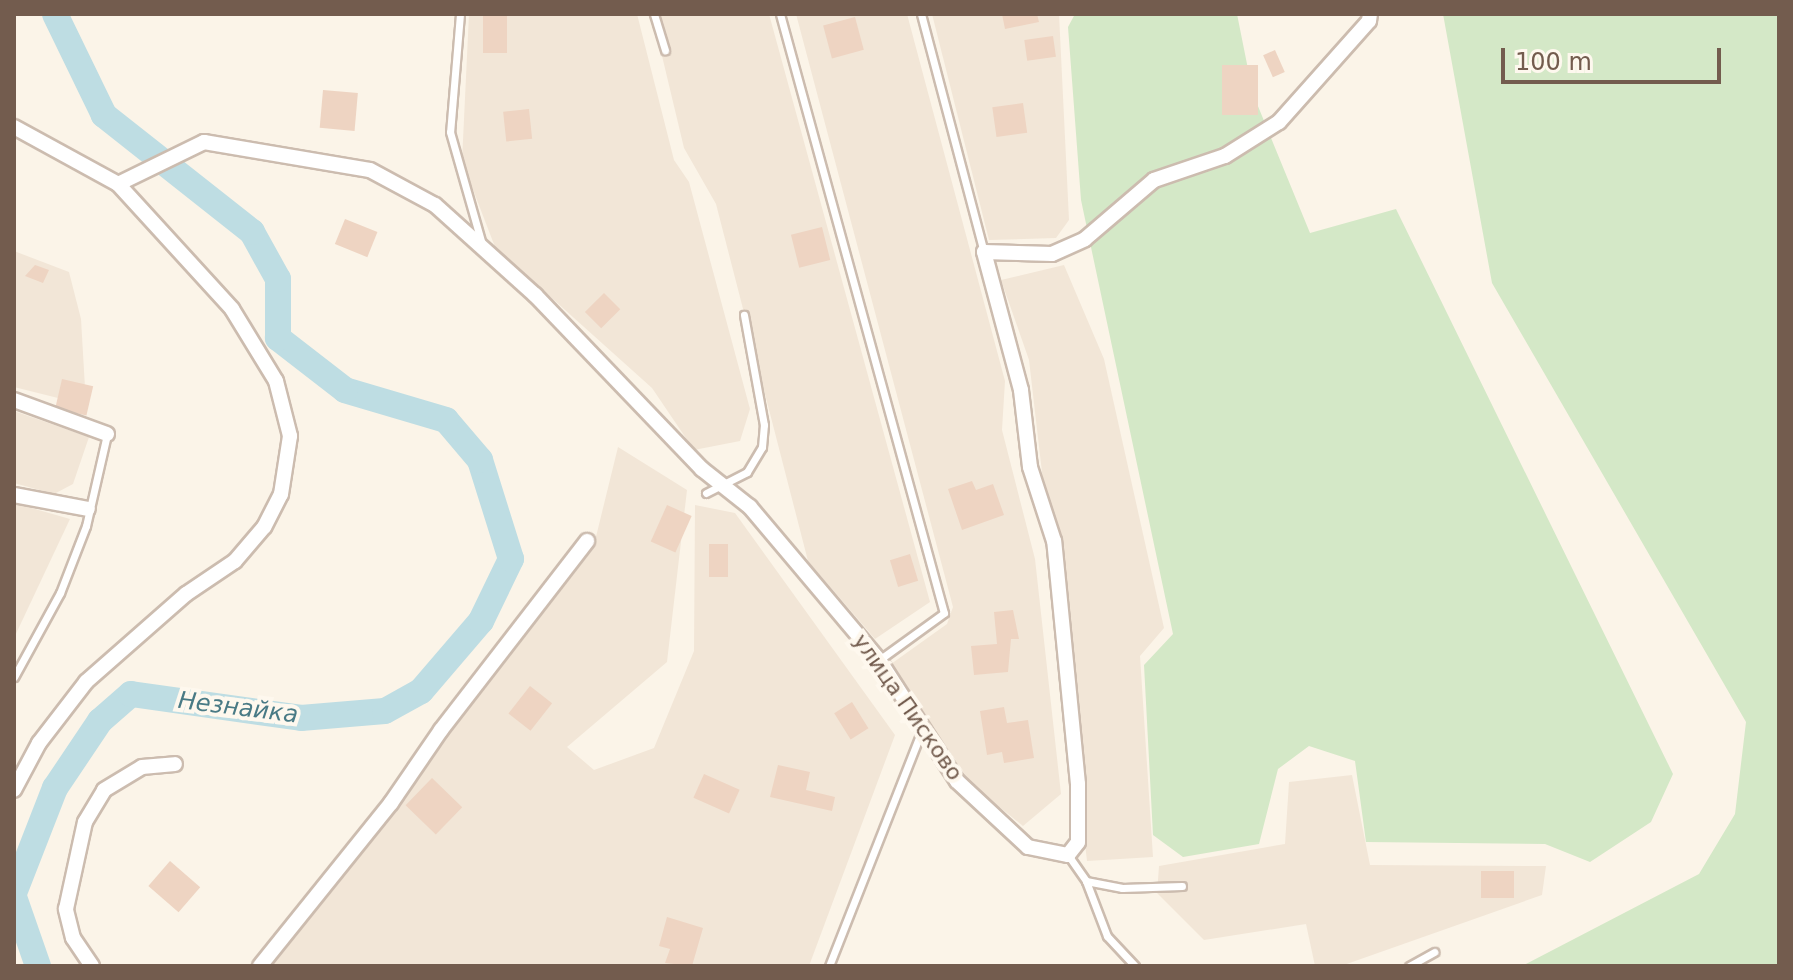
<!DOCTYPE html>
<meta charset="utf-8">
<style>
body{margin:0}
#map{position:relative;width:1793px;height:980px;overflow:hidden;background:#fbf4e8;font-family:"DejaVu Sans",sans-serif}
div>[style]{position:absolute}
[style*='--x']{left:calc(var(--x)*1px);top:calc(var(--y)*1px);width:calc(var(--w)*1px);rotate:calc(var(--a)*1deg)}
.residential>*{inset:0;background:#f2e6d7}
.green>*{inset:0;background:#d4e8c7}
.river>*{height:26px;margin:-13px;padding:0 13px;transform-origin:13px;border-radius:13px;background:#bedde3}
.building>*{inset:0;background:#eed4c2;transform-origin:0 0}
.roads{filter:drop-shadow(2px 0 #ccbcaf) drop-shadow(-2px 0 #ccbcaf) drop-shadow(0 2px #ccbcaf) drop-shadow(0 -2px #ccbcaf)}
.service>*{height:7px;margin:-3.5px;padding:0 3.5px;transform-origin:3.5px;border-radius:3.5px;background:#fff}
.minor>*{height:14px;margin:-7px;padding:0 7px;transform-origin:7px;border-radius:7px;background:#fff}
span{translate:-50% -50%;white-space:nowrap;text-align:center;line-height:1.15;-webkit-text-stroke:8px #fef8ee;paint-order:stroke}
.street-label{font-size:22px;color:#735c4e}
.water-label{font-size:24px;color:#497a85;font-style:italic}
.frame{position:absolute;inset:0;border:16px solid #735c4e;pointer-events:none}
.scale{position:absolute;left:1501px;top:48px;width:220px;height:36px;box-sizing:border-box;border:4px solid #735c4e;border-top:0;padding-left:10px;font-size:24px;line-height:28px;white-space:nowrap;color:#735c4e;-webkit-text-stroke:6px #fef8ee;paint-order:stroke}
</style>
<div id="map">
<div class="residential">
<i style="clip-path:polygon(469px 14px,637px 14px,674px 160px,689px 182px,750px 409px,740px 441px,694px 450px,652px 388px,495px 247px,462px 161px)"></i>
<i style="clip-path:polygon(652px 14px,769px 14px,930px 602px,875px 639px,808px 561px,716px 204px,684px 148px)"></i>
<i style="clip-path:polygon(796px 14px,907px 14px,1005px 381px,1002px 430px,1035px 559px,1061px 794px,1023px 826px,961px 776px,891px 664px,947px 624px,953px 607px)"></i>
<i style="clip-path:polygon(932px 14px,1059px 14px,1069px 220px,1056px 238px,989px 240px)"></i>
<i style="clip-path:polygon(14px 251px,69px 272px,81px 319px,86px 405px,14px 387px)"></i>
<i style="clip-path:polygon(1064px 265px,1104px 359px,1164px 628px,1140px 656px,1153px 857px,1087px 861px,1029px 360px,1001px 280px)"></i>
<i style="clip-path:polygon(14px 411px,89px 437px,73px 484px,54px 494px,14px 483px)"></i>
<i style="clip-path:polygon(618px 447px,687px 490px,667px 662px,567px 747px,594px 770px,654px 748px,694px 651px,695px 505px,735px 513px,895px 735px,809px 966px,269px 966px,593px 549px)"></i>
<i style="clip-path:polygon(14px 503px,70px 519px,14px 638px)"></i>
<i style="clip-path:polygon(1352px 775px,1370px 865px,1546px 866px,1542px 895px,1341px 966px,1315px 966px,1306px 924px,1204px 940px,1157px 893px,1159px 866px,1285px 844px,1289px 782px)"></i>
</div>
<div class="green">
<i style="clip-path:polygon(1075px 14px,1237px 14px,1253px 94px,1310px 233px,1396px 209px,1673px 774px,1651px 822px,1590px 862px,1545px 844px,1366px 842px,1355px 761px,1309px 746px,1278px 769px,1259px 844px,1183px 857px,1153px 835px,1144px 665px,1173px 634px,1081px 200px,1068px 27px)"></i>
<i style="clip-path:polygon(1443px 14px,1779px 14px,1779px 966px,1522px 966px,1699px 874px,1735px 814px,1746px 722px,1492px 283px)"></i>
</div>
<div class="river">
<i style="--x:14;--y:893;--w:113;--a:-68.7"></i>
<i style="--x:55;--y:788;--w:81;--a:-56.1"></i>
<i style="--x:100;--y:721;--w:41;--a:-41.1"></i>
<i style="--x:131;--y:694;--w:172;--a:8"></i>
<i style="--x:301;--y:718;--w:84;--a:-4.8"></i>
<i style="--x:385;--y:711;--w:41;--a:-29.1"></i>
<i style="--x:421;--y:691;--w:92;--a:-49.4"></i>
<i style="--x:481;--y:621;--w:69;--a:-64.2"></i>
<i style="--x:511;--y:559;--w:104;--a:-107.4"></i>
<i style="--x:480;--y:460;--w:52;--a:-130.4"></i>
<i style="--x:446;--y:420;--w:105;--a:-163.5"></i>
<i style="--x:345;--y:390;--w:85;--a:-142.2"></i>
<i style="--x:278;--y:338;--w:59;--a:-90"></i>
<i style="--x:278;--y:279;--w:54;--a:-119"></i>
<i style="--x:252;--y:232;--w:189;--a:-141.7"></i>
<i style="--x:104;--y:115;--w:112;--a:-115.9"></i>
<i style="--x:14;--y:897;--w:73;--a:70.8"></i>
</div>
<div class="building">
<i style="left:483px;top:14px;width:24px;height:39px"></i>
<i style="clip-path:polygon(1002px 14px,1037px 14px,1039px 22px,1005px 29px)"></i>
<i style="left:855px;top:17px;width:34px;height:33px;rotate:75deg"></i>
<i style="left:1053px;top:36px;width:21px;height:29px;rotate:82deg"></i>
<i style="left:1275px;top:50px;width:24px;height:13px;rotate:66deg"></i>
<i style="left:1222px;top:65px;width:36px;height:50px"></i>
<i style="left:323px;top:90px;width:35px;height:38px;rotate:5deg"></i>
<i style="left:1023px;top:103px;width:30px;height:31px;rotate:82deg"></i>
<i style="left:529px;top:109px;width:30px;height:26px;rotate:84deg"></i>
<i style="left:345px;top:219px;width:35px;height:27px;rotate:22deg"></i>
<i style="left:822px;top:227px;width:34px;height:32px;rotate:76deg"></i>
<i style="clip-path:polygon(35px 265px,49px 270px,43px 283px,25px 276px)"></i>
<i style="left:604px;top:293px;width:23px;height:27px;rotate:45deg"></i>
<i style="left:62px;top:379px;width:32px;height:30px;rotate:13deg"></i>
<i style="clip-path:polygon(972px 481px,976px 490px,993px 484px,1004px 515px,962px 530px,948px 489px)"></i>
<i style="left:667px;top:505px;width:27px;height:40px;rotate:24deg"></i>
<i style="left:709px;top:544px;width:19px;height:33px"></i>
<i style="left:910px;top:554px;width:28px;height:21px;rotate:73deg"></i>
<i style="clip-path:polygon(1013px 610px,1019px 639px,1011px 639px,1008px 672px,974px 675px,971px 646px,997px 644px,994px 612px)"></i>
<i style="left:530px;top:686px;width:28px;height:35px;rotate:38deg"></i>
<i style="left:852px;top:702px;width:31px;height:21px;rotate:58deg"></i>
<i style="clip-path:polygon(1004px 707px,1007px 723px,1028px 720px,1034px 758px,1004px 763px,1002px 752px,987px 755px,980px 711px)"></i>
<i style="clip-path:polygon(778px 765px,810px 772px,806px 790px,835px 797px,832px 811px,770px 797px)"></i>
<i style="left:704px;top:774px;width:39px;height:26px;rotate:24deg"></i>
<i style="left:432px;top:778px;width:42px;height:38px;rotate:44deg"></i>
<i style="left:170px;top:861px;width:40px;height:33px;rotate:41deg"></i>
<i style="left:1481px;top:871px;width:33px;height:27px"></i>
<i style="clip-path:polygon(667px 917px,703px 928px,692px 966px,665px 963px,670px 949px,659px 946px)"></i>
</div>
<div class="roads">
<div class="service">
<i style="--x:460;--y:14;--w:118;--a:94.8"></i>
<i style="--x:450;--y:132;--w:113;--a:74.1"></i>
<i style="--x:654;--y:14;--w:38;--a:73"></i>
<i style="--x:780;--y:14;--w:621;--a:74.69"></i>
<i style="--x:944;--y:613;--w:80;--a:144.1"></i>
<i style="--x:921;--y:14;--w:246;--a:75.2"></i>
<i style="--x:706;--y:493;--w:46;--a:-27.1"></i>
<i style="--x:747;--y:472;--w:29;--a:-59"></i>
<i style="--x:762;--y:447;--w:22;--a:-85"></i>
<i style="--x:764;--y:425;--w:112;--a:-100.3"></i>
<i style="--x:14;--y:677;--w:96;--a:-61.3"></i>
<i style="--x:60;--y:593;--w:72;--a:-68.8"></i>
<i style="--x:86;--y:526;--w:94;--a:-77.1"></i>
<i style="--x:1068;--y:855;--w:32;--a:55"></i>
<i style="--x:829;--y:966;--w:254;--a:-68.5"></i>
<i style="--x:1135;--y:966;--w:41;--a:-133"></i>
<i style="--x:1107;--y:936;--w:59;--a:-110.9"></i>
<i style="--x:1086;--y:881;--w:37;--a:11"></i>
<i style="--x:1122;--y:888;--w:60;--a:-1.9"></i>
<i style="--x:1409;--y:966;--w:29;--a:-29"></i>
</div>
<div class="minor">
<i style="--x:14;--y:127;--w:119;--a:28.7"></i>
<i style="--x:118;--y:184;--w:169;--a:47.6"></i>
<i style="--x:232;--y:309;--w:84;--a:58.6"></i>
<i style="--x:276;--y:381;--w:57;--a:75.7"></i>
<i style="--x:290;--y:436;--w:59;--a:98.8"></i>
<i style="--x:281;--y:494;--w:37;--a:117"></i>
<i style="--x:264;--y:527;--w:45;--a:130.5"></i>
<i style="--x:235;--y:561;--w:59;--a:146"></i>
<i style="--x:186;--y:594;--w:133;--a:138.7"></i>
<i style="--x:86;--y:682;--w:77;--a:127.6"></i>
<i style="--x:39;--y:743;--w:53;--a:118"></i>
<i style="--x:118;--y:184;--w:96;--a:-26"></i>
<i style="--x:204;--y:142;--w:168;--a:9.6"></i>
<i style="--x:370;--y:170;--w:74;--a:28.3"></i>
<i style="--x:435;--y:205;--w:135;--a:42"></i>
<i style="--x:535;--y:295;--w:241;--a:46.2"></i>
<i style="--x:702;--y:469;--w:61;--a:38.4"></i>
<i style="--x:750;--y:507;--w:200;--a:49.9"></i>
<i style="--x:879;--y:660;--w:144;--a:57.2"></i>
<i style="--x:957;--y:781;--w:97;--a:42.9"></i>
<i style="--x:1028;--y:847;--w:41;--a:11.3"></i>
<i style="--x:1068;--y:855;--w:16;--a:-52"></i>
<i style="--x:1078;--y:842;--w:58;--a:-90"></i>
<i style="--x:1078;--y:784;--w:244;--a:-95.6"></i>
<i style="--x:1054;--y:541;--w:78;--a:-108"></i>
<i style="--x:1030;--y:467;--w:78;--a:-96.7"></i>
<i style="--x:1021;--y:390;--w:143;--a:-105"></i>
<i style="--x:984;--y:252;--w:68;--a:1.7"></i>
<i style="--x:1052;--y:254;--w:36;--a:-24"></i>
<i style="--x:1085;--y:239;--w:91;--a:-40.5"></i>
<i style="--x:1154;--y:180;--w:75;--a:-18.7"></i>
<i style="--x:1225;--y:156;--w:64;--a:-32.2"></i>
<i style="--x:1279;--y:122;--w:135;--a:-48.3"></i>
<i style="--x:1369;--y:21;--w:7;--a:-82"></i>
<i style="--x:14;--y:400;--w:99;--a:20.1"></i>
<i style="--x:14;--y:495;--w:75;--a:10.7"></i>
<i style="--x:92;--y:966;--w:34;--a:-124"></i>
<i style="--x:73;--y:938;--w:30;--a:-104"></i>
<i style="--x:66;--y:909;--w:89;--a:-77.7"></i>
<i style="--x:85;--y:822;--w:37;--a:-59"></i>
<i style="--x:104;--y:790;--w:44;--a:-31.2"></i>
<i style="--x:142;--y:767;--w:33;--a:-5"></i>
<i style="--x:260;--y:966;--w:209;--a:-51.2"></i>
<i style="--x:391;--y:803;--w:88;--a:-55.6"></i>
<i style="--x:441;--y:730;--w:239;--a:-52.3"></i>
</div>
</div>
<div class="street-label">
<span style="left:908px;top:707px;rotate:55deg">улица Писково</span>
</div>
<div class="water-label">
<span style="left:238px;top:708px;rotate:7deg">Незнайка</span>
</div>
<div class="frame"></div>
<div class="scale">100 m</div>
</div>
